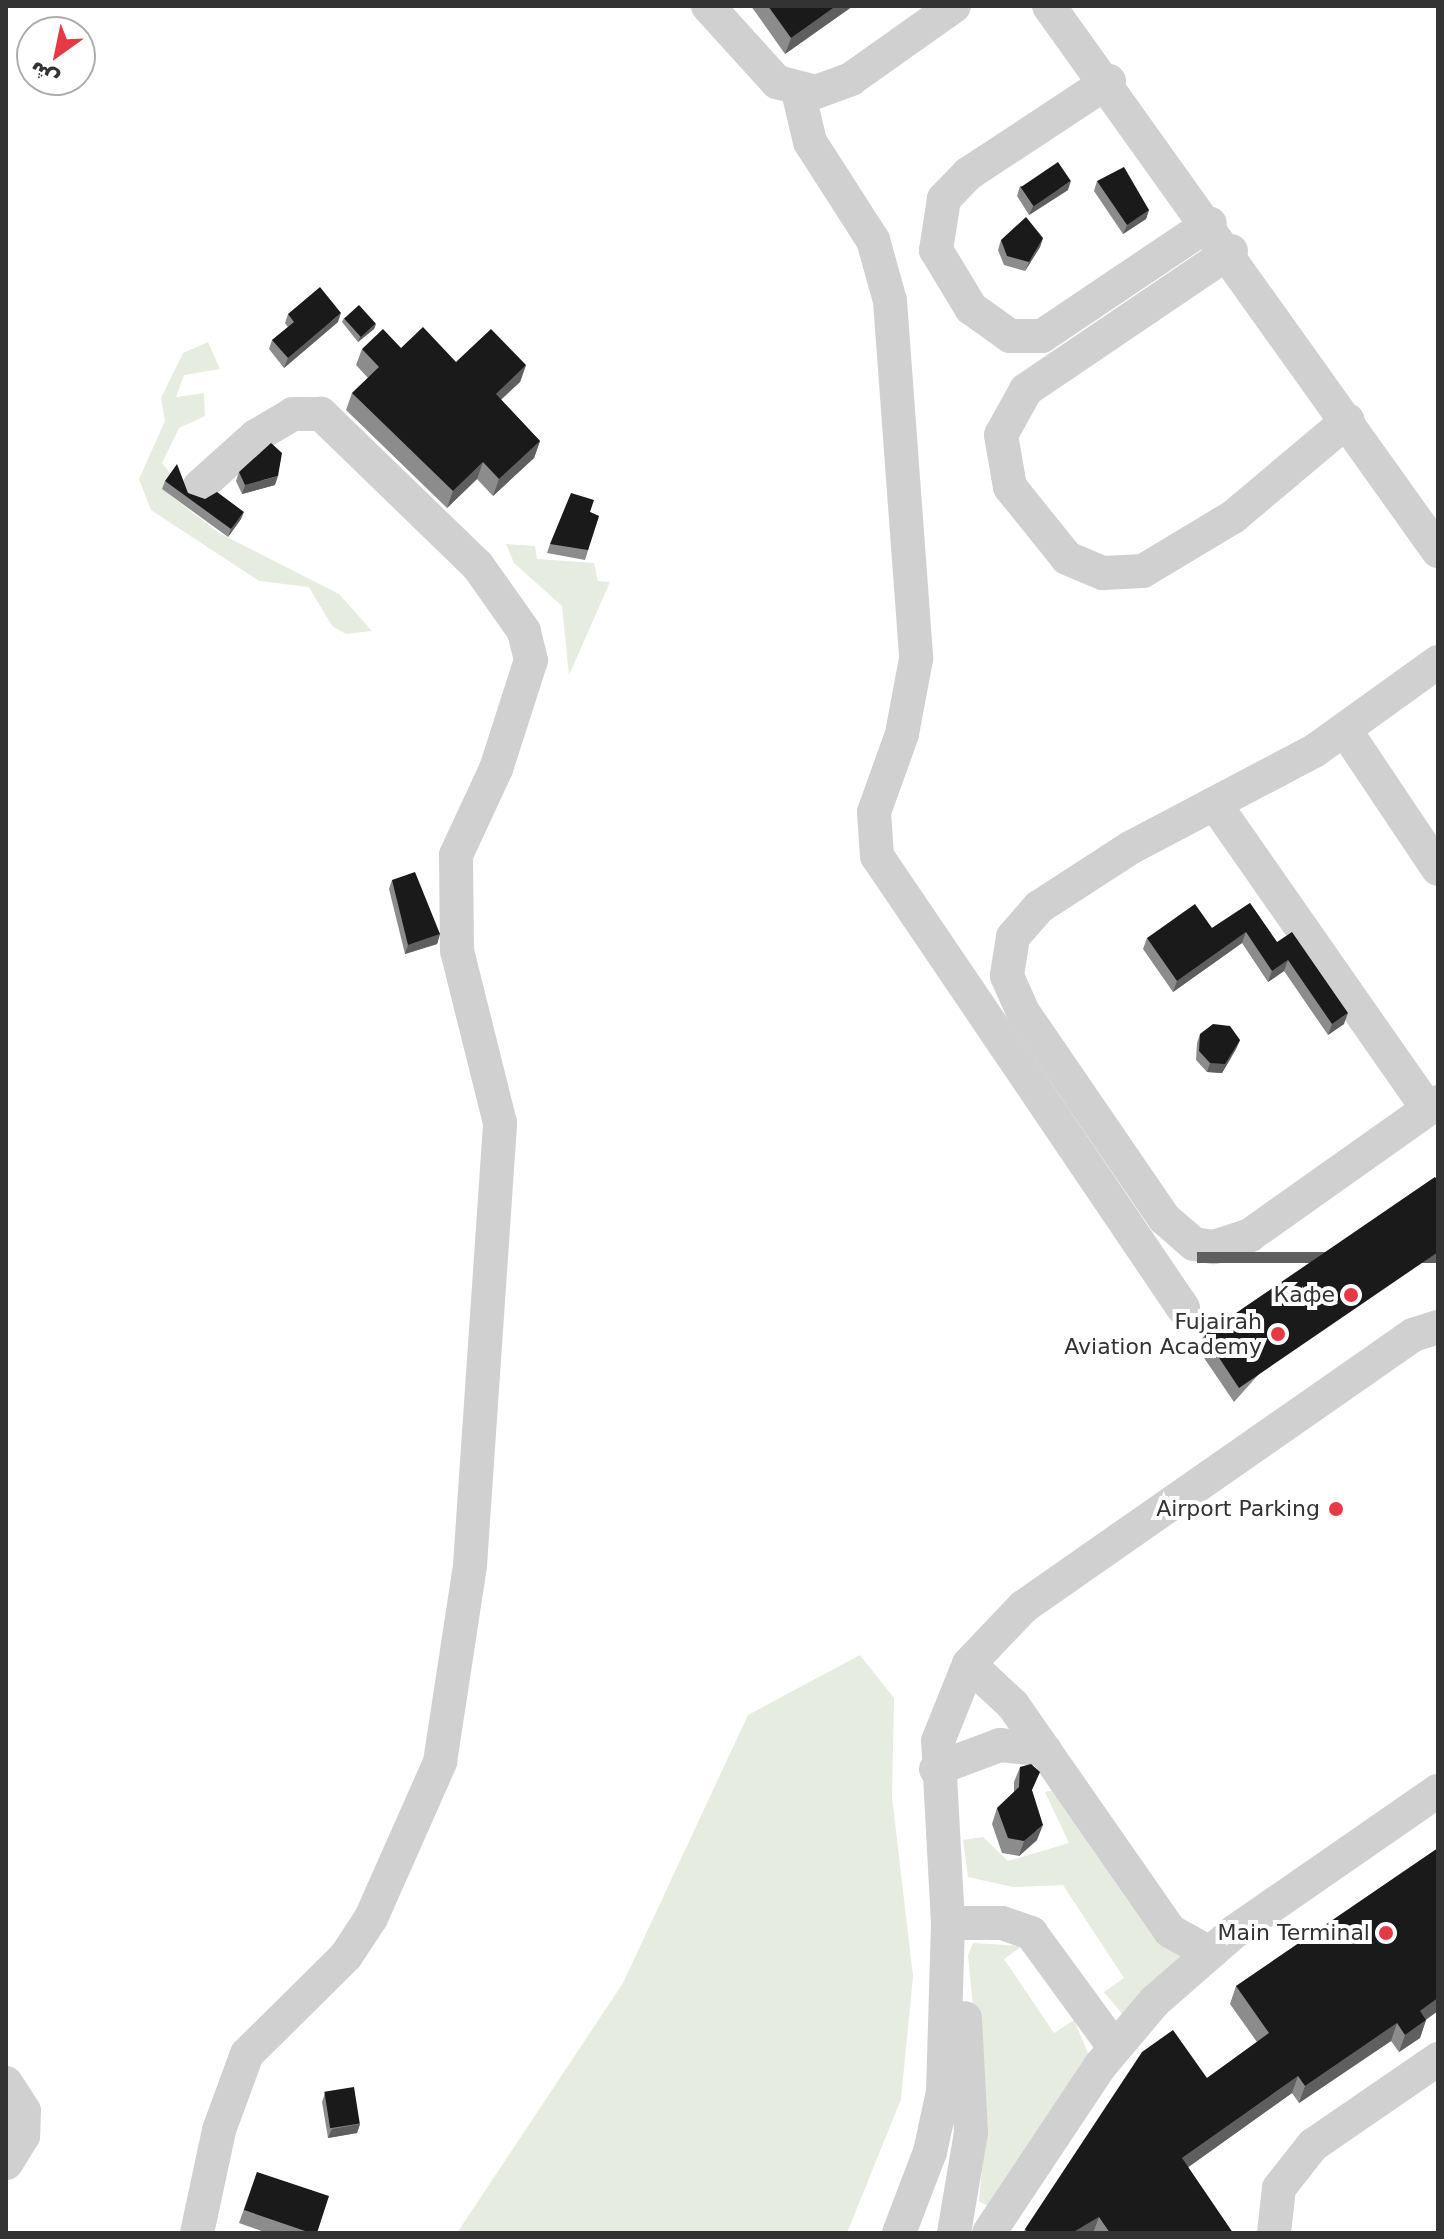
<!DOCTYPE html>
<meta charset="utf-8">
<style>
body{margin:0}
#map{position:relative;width:1444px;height:2239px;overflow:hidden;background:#fff;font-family:"DejaVu Sans","Noto Naskh Arabic",sans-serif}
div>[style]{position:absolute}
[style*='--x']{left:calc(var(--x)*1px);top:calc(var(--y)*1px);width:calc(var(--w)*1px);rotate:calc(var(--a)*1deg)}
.green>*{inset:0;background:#e6ecdf}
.minor>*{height:34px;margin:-17px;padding:0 17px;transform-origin:17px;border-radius:17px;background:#d0d0d0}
.wall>*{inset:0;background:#8c8c8c}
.shaded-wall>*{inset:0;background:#5f5f5f;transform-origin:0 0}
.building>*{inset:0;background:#1a1a1a;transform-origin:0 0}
.dots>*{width:22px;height:22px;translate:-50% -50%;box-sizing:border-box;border:4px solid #fff;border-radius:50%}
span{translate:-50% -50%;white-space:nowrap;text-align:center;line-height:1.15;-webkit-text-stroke:8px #fff;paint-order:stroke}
.poi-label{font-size:22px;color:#333}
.right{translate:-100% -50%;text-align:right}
.frame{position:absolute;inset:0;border:8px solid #333;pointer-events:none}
.north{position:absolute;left:16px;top:16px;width:80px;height:80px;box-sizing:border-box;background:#fff;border:2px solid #adadad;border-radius:50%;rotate:213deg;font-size:22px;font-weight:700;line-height:32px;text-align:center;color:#333}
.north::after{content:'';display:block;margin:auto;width:28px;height:36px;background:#e63946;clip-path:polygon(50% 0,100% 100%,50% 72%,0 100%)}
</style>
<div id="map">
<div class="green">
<i style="clip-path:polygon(208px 342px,220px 369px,184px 375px,176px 397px,204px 393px,205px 416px,179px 428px,162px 463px,171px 474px,162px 489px,219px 533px,339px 594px,372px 631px,346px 634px,332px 626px,309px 587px,259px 581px,151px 510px,139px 479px,165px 421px,161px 398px,183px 353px)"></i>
<i style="clip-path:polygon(506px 544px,535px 546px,537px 559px,594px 563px,598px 581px,610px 582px,569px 675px,562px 606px,514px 563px)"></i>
<i style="clip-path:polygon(860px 1655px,894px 1698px,892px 1797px,913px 1976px,901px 2099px,847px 2233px,457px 2233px,623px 1983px,748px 1715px)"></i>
<i style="clip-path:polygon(1055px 1790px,1155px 1935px,1185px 1959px,1124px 2016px,1104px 1992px,1124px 1978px,1063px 1885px,1013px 1887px,968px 1877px,963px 1840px,983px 1837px,1008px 1861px,1069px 1843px,1045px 1792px)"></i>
<i style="clip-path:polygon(973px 1943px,1022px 1946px,1004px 1959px,1054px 2033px,1074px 2020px,1088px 2053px,989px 2207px,979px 2201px,985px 2137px,968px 1955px)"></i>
</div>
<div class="minor">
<i style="--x:708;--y:6;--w:103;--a:47.8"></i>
<i style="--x:777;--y:82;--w:40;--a:14.4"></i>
<i style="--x:816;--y:92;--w:37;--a:-20"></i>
<i style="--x:851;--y:79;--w:126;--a:-35.3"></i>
<i style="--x:1049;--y:6;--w:670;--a:54.48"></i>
<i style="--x:1109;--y:81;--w:169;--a:146.6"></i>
<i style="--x:968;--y:174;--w:35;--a:134"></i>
<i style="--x:944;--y:199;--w:52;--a:98.9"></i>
<i style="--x:936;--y:250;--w:68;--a:58.9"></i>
<i style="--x:971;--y:308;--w:48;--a:35.7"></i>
<i style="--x:1010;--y:336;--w:32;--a:0"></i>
<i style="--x:1042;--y:336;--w:202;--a:-33.9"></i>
<i style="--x:798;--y:91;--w:52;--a:76.8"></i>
<i style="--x:810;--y:142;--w:117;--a:57.3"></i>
<i style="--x:873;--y:240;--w:63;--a:74.4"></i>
<i style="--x:890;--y:301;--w:359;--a:85.8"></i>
<i style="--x:916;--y:659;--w:76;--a:100.6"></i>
<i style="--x:902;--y:734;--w:83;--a:109.7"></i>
<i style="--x:874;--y:812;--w:44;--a:86.1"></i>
<i style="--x:877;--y:856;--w:546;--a:55.9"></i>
<i style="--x:1231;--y:251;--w:248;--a:145.9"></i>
<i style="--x:1026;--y:390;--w:51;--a:119.1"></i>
<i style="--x:1001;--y:435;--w:53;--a:80.2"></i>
<i style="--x:1010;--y:487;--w:91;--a:51.2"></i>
<i style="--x:1067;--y:558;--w:39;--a:23"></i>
<i style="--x:1103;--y:573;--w:40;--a:-2.9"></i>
<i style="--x:1143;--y:571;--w:105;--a:-31"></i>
<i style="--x:1233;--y:517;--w:150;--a:-40.1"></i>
<i style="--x:1438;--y:662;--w:153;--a:144.3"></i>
<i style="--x:1314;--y:751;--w:208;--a:152.2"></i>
<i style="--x:1130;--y:848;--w:108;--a:147"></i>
<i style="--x:1039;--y:907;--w:40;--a:131"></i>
<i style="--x:1013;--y:937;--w:39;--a:99"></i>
<i style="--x:1007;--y:976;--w:39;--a:66"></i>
<i style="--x:1023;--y:1012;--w:251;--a:55.6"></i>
<i style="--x:1165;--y:1219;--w:38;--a:41"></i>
<i style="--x:1194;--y:1244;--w:20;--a:9"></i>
<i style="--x:1214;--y:1247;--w:38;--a:-18"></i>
<i style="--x:1250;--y:1235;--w:230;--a:-35.3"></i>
<i style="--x:1345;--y:730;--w:167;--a:56.2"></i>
<i style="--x:1215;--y:804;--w:372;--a:55.1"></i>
<i style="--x:969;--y:1664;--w:60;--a:43"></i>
<i style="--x:1013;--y:1705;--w:275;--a:55.2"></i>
<i style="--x:1170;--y:1931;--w:43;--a:28.9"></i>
<i style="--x:936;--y:1769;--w:68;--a:-20.6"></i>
<i style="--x:1000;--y:1745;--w:45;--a:6.3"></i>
<i style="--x:948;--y:1923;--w:54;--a:0"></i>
<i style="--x:1002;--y:1923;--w:31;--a:19"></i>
<i style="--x:1031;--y:1933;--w:141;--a:53.9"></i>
<i style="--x:6;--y:2083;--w:33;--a:57"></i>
<i style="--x:24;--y:2111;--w:25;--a:92"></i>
<i style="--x:23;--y:2136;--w:32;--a:122"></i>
<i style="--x:197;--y:2233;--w:105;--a:-77.9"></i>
<i style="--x:219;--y:2130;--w:81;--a:-69.8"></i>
<i style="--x:247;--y:2054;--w:139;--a:-44.7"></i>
<i style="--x:346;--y:1956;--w:45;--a:-56.7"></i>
<i style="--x:371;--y:1918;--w:171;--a:-66.1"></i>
<i style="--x:440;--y:1762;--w:199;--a:-81.3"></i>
<i style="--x:470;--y:1565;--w:443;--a:-86.1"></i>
<i style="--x:500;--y:1123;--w:177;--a:-104"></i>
<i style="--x:457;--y:951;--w:96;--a:-90.6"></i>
<i style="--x:456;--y:855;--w:95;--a:-65.1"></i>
<i style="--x:496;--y:769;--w:114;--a:-72.2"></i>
<i style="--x:531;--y:660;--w:30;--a:-104"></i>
<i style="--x:524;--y:631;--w:80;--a:-125.3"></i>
<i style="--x:478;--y:566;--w:219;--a:-135.9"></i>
<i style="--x:321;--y:414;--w:28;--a:180"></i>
<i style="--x:293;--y:414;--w:43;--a:149.3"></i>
<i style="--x:256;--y:436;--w:76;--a:138.2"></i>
<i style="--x:899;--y:2233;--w:87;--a:-69.1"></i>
<i style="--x:930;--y:2152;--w:61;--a:-77.8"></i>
<i style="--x:943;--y:2092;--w:169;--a:-88.3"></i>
<i style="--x:948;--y:1923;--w:182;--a:-93.1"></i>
<i style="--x:938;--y:1741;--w:83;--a:-68.1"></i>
<i style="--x:969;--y:1664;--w:79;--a:-46.5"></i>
<i style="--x:1023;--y:1607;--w:475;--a:-34.9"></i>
<i style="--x:1413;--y:1335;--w:26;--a:-18"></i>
<i style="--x:954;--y:2233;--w:101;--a:-80.4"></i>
<i style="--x:971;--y:2133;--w:115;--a:-93"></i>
<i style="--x:989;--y:2233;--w:201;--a:-56.4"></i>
<i style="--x:1100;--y:2066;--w:85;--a:-49.8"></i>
<i style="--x:1155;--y:2001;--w:105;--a:-41.1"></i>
<i style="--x:1234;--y:1932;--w:248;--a:-34.7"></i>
<i style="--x:1274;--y:2233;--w:45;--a:-83.7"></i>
<i style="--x:1279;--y:2188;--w:55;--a:-51.7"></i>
<i style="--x:1313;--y:2145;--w:152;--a:-34.5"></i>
</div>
<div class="wall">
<i style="clip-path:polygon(751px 6px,853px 6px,785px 54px)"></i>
<i style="clip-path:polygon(1097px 181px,1149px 210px,1146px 219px,1123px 234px,1094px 191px)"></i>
<i style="clip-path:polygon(1020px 186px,1068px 190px,1029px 215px,1017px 196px)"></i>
<i style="clip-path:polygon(1043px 238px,1040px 247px,1025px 271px,1004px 265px,998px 250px,1001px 240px)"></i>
<i style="clip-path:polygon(288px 314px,338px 322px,284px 368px,269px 349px,272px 340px,288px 327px,285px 323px)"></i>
<i style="clip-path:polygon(344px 318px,376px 324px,374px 329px,358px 342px,342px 322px)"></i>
<i style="clip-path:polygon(401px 348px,456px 362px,526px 365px,520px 382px,501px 400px,540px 441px,534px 458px,493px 496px,477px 479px,447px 508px,346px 410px,352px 393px,368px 378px,356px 365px,362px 349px)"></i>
<i style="clip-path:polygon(239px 472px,275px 485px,242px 494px,236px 481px)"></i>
<i style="clip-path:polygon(165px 481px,188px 493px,241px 519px,228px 537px,162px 489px)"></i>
<i style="clip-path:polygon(590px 512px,599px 516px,585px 560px,547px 553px,550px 544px)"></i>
<i style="clip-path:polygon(392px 880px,440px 934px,437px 944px,405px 954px,389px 889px)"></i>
<i style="clip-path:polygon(1250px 903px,1277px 942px,1344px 1024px,1328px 1035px,1284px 971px,1268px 982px,1242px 943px,1173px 992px,1143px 949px,1147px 938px,1212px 928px)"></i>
<i style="clip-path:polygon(1200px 1034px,1240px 1040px,1236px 1049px,1222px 1073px,1207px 1072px,1196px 1060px,1197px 1043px)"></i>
<i style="clip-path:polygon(1435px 1177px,1234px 1402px,1198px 1349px,1204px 1335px)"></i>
<i style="clip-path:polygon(1020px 1767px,1032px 1791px,1037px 1840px,1019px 1856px,1002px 1853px,992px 1824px,997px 1808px,1014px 1792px,1014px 1782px)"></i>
<i style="clip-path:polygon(1438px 1848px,1438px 2011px,1426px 2020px,1420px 2038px,1399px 2052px,1391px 2041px,1299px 2103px,1292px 2093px,1188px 2167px,1233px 2233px,1023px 2233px,1025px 2229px,1207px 2078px,1257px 2042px,1230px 2004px,1236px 1986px)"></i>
<i style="clip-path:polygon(325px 2093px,360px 2124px,357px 2133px,328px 2138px,322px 2102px)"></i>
<i style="clip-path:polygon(257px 2172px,317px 2233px,267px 2233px,239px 2223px)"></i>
</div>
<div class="shaded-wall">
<i style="clip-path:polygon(836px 6px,853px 6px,785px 54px,791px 38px)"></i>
<i style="clip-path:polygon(1071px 181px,1068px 190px,1029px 215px,1033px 206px)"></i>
<i style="clip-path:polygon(1149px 210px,1146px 219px,1123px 234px,1127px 225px)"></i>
<i style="clip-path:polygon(1043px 238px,1040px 247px,1025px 271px,1029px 262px)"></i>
<i style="clip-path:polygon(341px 313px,338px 322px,284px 368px,288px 358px)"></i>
<i style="clip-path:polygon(376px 324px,374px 329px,358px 342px,360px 337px)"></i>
<i style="clip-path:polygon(526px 365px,520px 382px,489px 410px,496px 394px)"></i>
<i style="clip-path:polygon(540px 441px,534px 458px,493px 496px,499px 479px)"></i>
<i style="clip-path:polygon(483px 462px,477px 479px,447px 508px,453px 491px)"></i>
<i style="clip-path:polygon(278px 476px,275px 485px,242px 494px,245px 485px)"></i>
<i style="clip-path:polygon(244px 512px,241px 519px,228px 537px,231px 529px)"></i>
<i style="clip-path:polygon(1246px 932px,1242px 943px,1173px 992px,1177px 981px)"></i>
<i style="clip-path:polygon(440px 934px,437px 944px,405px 954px,408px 945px)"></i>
<i style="clip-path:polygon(1288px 960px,1284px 971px,1268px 982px,1272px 971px)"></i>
<i style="clip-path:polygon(1348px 1013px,1344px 1024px,1328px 1035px,1332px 1024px)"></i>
<i style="clip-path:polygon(1240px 1040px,1236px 1049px,1222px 1073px,1207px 1072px,1210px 1063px)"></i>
<i style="left:1438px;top:1252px;width:11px;height:241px;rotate:90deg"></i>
<i style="clip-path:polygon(1043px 1825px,1037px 1840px,1019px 1856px,1024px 1841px)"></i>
<i style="clip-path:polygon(1438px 1998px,1438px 2011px,1413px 2028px,1420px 2011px)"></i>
<i style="clip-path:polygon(1426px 2020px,1420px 2038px,1399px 2052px,1405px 2035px)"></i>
<i style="clip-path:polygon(1397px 2023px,1391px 2041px,1299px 2103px,1305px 2086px)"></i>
<i style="clip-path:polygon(1298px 2076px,1292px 2093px,1176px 2176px,1182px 2158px)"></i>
<i style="clip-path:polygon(360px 2124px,357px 2133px,328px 2138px,332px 2129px)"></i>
<i style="clip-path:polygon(1099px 2217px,1093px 2233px,1072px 2233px)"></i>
</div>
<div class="building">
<i style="clip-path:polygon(768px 6px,836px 6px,791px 38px)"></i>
<i style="left:1058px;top:162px;width:23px;height:45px;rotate:56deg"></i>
<i style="clip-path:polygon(1124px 167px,1149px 210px,1127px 225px,1097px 181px)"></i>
<i style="clip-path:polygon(1026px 217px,1043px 238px,1029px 262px,1007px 256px,1001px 240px)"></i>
<i style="clip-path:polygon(320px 287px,341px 313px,288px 358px,272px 340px,294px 322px,288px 314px)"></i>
<i style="left:359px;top:305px;width:25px;height:20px;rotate:48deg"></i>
<i style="clip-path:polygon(423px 327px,456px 362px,491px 329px,526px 365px,496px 394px,540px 441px,499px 479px,483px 462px,453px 491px,352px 393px,379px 367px,362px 349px,383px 329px,401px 348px)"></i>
<i style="clip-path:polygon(271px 443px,282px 453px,278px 476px,245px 485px,239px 472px)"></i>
<i style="clip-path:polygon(177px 464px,188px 493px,205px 499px,217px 492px,244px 512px,231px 529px,165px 481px)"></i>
<i style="clip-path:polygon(571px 493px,594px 500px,590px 512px,599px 516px,588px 550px,550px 544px)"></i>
<i style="clip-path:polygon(415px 872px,440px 934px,408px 945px,392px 880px)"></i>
<i style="clip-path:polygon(1250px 903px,1277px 942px,1292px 932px,1348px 1013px,1332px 1024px,1288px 960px,1272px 971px,1246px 932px,1177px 981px,1147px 938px,1195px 904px,1212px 928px)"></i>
<i style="clip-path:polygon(1213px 1024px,1230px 1026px,1240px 1040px,1225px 1064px,1210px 1063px,1199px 1051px,1200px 1034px)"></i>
<i style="clip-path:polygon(1435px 1177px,1438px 1181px,1438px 1252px,1239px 1388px,1204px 1335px)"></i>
<i style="clip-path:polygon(1031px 1764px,1040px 1772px,1032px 1790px,1043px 1825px,1024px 1841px,1008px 1838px,997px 1808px,1019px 1787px,1020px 1767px)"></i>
<i style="clip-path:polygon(1438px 1848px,1438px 1998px,1420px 2011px,1426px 2020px,1405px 2035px,1397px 2023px,1305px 2086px,1298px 2076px,1182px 2158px,1233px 2233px,1110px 2233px,1099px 2217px,1072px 2233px,1028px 2233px,1025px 2229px,1142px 2052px,1173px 2030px,1207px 2078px,1269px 2033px,1236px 1986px)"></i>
<i style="left:354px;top:2087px;width:37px;height:30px;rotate:81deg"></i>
<i style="clip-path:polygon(257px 2172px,329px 2196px,317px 2233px,311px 2233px,244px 2210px)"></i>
</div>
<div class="dots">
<i style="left:1351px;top:1295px;background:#e63946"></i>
<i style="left:1278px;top:1334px;background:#e63946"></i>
<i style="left:1336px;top:1509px;background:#e63946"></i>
<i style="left:1386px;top:1933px;background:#e63946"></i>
</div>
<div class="poi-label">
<span class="right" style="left:1335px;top:1295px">Кафе</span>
<span class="right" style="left:1262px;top:1334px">Fujairah<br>Aviation Academy</span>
<span class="right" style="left:1320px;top:1509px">Airport Parking</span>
<span class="right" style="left:1370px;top:1933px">Main Terminal</span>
</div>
<div class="frame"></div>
<div class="north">ش</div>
</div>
